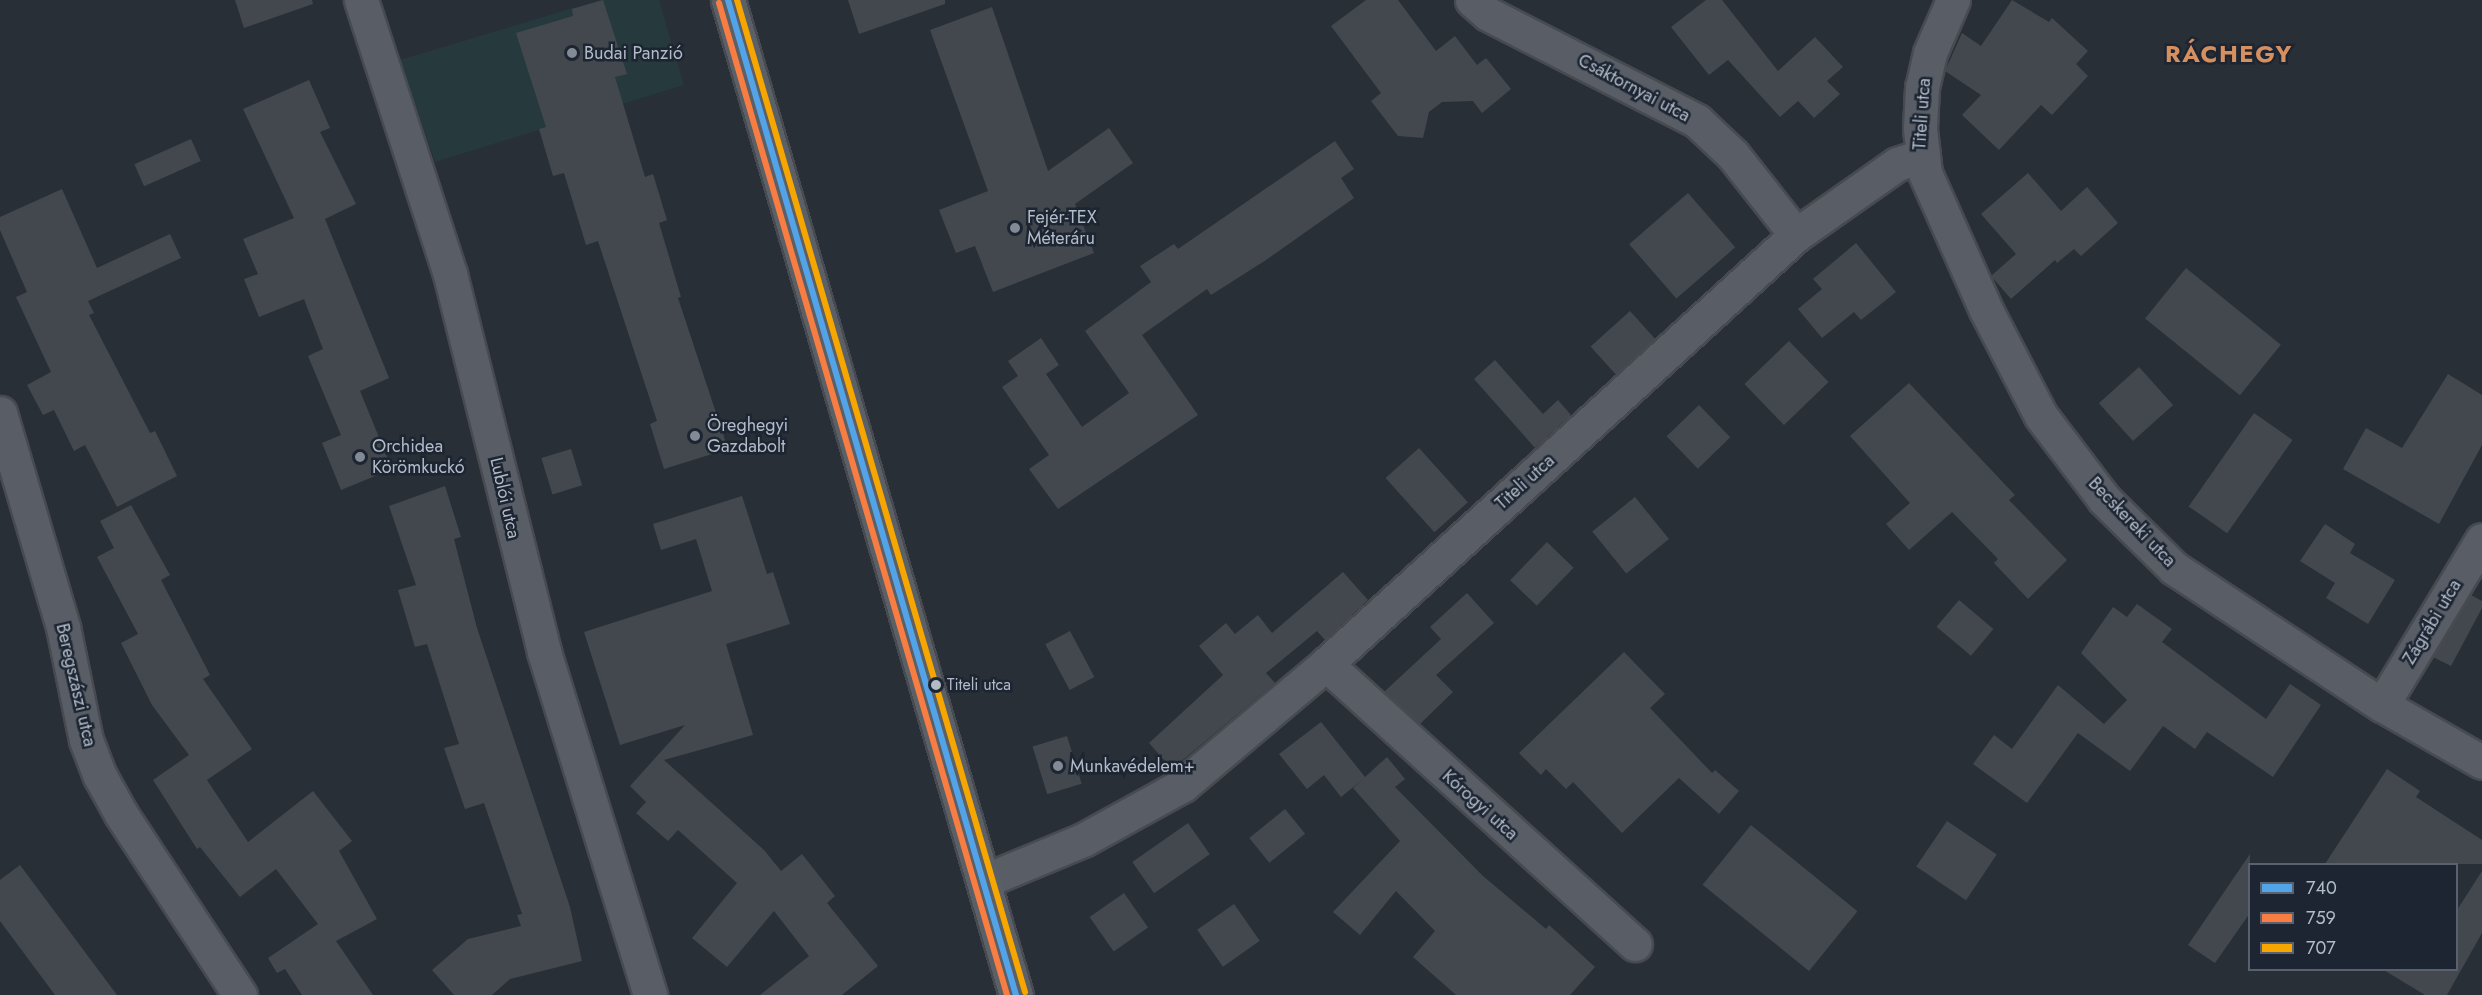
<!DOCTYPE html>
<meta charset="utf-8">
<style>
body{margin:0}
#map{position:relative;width:2482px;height:995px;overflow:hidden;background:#292f36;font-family:Jost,sans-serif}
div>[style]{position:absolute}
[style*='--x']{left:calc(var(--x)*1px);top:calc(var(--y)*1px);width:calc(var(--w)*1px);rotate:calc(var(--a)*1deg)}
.green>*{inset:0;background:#26393c}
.building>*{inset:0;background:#43484e;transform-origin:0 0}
.roads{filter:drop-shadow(2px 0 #474b51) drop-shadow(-2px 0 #474b51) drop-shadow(0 2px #474b51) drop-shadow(0 -2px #474b51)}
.minor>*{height:33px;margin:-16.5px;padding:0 16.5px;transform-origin:16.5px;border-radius:16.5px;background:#595d65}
.major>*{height:33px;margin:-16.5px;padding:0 16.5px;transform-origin:16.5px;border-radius:16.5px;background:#5b6067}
.bus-1>*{height:6px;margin:-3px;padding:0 3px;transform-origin:3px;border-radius:3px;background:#53a3e8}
.bus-2>*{height:6px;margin:-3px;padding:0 3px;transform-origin:3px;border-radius:3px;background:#f77d43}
.bus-3>*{height:6px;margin:-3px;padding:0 3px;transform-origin:3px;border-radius:3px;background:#f7a600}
.dots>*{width:16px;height:16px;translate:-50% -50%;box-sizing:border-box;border:3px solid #1c2531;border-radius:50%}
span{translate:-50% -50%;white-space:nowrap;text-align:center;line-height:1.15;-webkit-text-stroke:5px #1c2531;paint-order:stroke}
.bus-label{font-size:16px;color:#b2bbc8}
.left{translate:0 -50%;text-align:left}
.poi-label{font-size:18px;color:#b2bbc8}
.street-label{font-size:18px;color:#b2bbc8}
.district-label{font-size:24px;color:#d69060;font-weight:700;letter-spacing:1.5px}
.legend{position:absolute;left:2248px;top:863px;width:210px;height:108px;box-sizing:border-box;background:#1c2531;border:2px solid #58616d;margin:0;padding:8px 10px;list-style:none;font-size:18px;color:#b2bbc8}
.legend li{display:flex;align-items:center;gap:12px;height:30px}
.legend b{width:30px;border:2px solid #58616d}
</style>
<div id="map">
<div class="green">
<i style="clip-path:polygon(600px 0,659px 0,684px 85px,435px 162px,400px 60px)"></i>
</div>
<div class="building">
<i style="clip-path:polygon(235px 0,312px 0,313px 4px,244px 28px)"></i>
<i style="clip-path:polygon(603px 0,627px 74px,615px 77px,645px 177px,653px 174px,667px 220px,659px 223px,681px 297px,678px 298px,728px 449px,664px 469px,650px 424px,657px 421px,598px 241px,586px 245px,564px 173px,553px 176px,539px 129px,546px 127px,516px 33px,573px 16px,572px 9px)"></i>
<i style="clip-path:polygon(848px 0,945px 0,945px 4px,859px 34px)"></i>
<i style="clip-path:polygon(1366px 0,1398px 0,1436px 51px,1455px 36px,1477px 65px,1486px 58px,1511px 89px,1482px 113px,1473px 101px,1442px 102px,1429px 112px,1423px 138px,1398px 136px,1371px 101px,1381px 93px,1331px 26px)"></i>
<i style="clip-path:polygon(1706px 0,1722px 0,1778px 71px,1815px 37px,1843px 67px,1827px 81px,1840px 94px,1814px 118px,1798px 101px,1780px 117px,1728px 60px,1709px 75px,1671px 27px)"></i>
<i style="clip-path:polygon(2012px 0,2049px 22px,2052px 18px,2088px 51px,2076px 64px,2088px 76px,2052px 115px,2041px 105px,1999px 150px,1962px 115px,1981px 95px,1945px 71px,1962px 33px,1981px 46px)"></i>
<i style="clip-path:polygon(992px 7px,1048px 171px,1109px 128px,1133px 163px,1075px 204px,1094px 253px,993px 292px,975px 246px,956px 253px,939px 210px,988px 191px,930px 30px)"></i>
<i style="clip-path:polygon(309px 80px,330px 128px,320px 132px,356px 204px,325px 219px,389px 378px,360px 391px,392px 469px,341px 490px,322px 443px,341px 435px,308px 356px,323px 349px,304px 299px,259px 317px,244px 279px,258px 274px,243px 239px,294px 218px,243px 109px)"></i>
<i style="left:191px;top:139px;width:24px;height:62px;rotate:66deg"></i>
<i style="clip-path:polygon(1335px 141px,1354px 169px,1341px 178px,1354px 198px,1266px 260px,1211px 295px,1207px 289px,1142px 335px,1198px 415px,1058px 509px,1029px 469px,1049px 455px,1002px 387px,1018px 376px,1008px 361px,1041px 338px,1059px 365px,1046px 374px,1082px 427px,1129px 393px,1085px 331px,1151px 282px,1140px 266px,1174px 244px,1178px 249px)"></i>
<i style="clip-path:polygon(2028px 173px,2061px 211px,2087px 187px,2118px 223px,2081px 256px,2074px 249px,2057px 263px,2055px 260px,2011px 299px,1991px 276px,2016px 254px,1981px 214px)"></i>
<i style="clip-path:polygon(62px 189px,97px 268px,170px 234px,181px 258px,88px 301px,94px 313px,89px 315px,150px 433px,155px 431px,177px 476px,117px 507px,85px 445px,74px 451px,54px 410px,43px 415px,27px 385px,51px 372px,16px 297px,27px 292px,0 230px,0 217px)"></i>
<i style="left:1688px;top:193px;width:72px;height:78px;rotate:49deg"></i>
<i style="clip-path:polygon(1856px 243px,1896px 292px,1861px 320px,1854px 312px,1822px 338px,1798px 309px,1822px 289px,1813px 279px)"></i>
<i style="left:2186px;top:268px;width:122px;height:65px;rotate:39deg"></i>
<i style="left:1630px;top:311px;width:38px;height:53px;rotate:48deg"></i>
<i style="left:1789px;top:341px;width:57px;height:62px;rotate:46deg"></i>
<i style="clip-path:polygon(1495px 360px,1543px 414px,1558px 400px,1571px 415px,1535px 448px,1474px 379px)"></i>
<i style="left:2139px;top:367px;width:51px;height:54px;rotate:48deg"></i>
<i style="clip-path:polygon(2448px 374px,2482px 395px,2482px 445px,2439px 524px,2343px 469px,2366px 428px,2402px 448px)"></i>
<i style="clip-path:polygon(1909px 383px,2015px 495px,2009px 500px,2067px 560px,2028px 599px,1994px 563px,1998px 559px,1952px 512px,1909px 550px,1886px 524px,1910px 503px,1850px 436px)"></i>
<i style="left:1699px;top:405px;width:45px;height:45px;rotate:46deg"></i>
<i style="left:2254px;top:413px;width:47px;height:114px;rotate:35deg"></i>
<i style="left:1419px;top:448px;width:73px;height:45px;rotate:48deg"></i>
<i style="left:571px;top:449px;width:38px;height:31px;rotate:73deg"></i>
<i style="clip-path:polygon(445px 486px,461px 537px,454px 539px,477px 628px,570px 907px,582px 961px,510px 979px,492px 995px,454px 995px,432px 970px,468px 939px,521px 926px,517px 915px,522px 914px,484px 803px,465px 809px,444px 748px,459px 744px,427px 644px,415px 647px,398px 590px,416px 585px,389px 506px)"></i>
<i style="clip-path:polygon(742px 496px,767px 574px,773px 572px,790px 624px,726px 644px,753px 735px,664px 760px,764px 850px,781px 871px,802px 854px,835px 896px,827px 903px,878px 966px,842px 995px,760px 995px,809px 956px,774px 911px,727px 967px,692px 938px,737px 883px,678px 830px,668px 841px,636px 813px,646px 802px,630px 786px,685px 725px,620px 745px,584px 632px,712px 591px,696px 539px,661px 550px,653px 524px)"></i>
<i style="left:1635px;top:497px;width:54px;height:55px;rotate:51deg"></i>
<i style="clip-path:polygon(131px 505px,170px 575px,161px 580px,210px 675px,203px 679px,252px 749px,207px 780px,248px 842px,313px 791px,352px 841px,339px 851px,377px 919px,336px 941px,373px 995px,302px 995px,285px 969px,277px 973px,268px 958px,318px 924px,276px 869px,240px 897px,200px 847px,197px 849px,153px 780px,189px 755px,152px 705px,121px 643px,138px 634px,97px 557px,114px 548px,100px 521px)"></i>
<i style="clip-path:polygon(2325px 524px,2355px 544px,2350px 553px,2395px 580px,2368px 624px,2326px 598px,2335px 583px,2300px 561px)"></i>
<i style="left:1547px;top:542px;width:37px;height:53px;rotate:44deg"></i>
<i style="clip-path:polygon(1343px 572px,1368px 600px,1325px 640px,1317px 631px,1266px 673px,1275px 683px,1172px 769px,1149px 743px,1223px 675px,1199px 646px,1226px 623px,1235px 634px,1258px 615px,1272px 633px)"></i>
<i style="clip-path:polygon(1467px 593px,1494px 623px,1436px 675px,1453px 692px,1420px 724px,1384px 692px,1441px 639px,1430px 627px)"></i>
<i style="clip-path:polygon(2471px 595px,2482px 601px,2482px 608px,2451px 666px,2433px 657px)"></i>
<i style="left:1959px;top:600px;width:45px;height:35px;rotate:40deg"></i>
<i style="clip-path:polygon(2137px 604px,2172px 629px,2162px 642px,2266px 719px,2290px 684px,2321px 705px,2273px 777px,2207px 732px,2195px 749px,2163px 726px,2130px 771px,2078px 733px,2027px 803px,1973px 764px,1994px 735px,2012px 749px,2058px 685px,2104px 724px,2127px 700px,2081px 653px,2113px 607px,2127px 617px)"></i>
<i style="left:1070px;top:631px;width:52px;height:28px;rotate:62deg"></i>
<i style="clip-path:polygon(1624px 652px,1665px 694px,1650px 708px,1712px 773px,1715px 770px,1739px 791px,1719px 814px,1679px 778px,1622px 833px,1573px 782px,1566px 789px,1546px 769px,1541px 775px,1519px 753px)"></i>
<i style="clip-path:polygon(1321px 722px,1365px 777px,1387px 757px,1405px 779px,1395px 787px,1483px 876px,1546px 929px,1549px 925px,1595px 967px,1570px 995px,1456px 995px,1413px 957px,1435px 931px,1396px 891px,1360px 935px,1333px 912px,1400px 841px,1353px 788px,1362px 780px,1341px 797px,1324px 775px,1307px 789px,1279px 754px)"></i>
<i style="left:1067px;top:736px;width:50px;height:36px;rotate:73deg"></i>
<i style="clip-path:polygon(2387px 769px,2420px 791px,2416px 797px,2482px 840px,2482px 864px,2325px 864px)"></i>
<i style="left:1285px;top:809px;width:32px;height:46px;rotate:51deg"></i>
<i style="left:1947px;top:821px;width:60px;height:55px;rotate:34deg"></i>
<i style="left:1188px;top:823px;width:38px;height:68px;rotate:55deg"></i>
<i style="left:1751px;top:825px;width:137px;height:77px;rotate:39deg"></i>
<i style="clip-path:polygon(2250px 854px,2250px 913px,2215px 963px,2188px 945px)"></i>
<i style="clip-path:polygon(20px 865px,117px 995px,55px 995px,0 921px,0 880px)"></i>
<i style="clip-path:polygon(2482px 871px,2482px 933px,2447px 995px,2425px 995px,2382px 969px,2457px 969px,2457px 910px)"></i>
<i style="left:1124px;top:893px;width:42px;height:42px;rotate:55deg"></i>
<i style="left:1234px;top:904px;width:45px;height:45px;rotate:55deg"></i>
</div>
<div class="roads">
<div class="minor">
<i style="--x:361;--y:0;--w:288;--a:72"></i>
<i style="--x:450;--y:274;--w:390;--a:76"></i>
<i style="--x:544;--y:652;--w:359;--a:72.8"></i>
<i style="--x:1472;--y:0;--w:21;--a:41"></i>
<i style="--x:1488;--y:14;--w:235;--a:27.1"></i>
<i style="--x:1697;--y:121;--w:50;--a:43.4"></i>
<i style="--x:1733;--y:155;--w:102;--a:51.8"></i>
<i style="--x:1953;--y:0;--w:58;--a:113.5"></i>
<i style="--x:1930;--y:53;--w:35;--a:103"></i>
<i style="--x:1922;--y:87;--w:42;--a:92.7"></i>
<i style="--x:1920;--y:129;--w:44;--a:83.5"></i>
<i style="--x:1925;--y:173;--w:150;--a:66"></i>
<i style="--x:1986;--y:310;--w:119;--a:62.6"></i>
<i style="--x:2041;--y:416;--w:104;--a:52.8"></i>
<i style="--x:2104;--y:499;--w:98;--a:44.6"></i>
<i style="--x:2174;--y:568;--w:249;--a:33.4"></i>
<i style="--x:2382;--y:705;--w:115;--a:29.7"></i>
<i style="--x:0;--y:413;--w:223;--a:73.6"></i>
<i style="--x:63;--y:627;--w:115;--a:78.5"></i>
<i style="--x:86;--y:740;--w:39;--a:69"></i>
<i style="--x:100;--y:776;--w:43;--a:61.1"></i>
<i style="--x:121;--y:814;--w:217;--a:56.7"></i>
<i style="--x:1326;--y:664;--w:417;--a:42.2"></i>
<i style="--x:2382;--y:705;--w:193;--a:-58.8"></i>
<i style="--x:984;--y:881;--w:107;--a:-22.5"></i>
<i style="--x:1083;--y:840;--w:114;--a:-28.8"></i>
<i style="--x:1183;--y:785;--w:187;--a:-40.2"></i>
<i style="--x:1326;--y:664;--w:636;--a:-42.39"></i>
<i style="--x:1796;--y:235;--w:123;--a:-35.1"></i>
<i style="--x:1897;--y:164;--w:26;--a:-18"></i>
</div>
<div class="major">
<i style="--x:728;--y:0;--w:1036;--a:73.86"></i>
</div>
</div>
<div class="bus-1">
<i style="--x:728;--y:0;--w:1036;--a:73.86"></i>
</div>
<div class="bus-2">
<i style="--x:719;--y:3;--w:1033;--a:73.81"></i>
</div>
<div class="bus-3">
<i style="--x:737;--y:0;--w:1033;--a:73.81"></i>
</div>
<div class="dots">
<i style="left:572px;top:53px;background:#828a95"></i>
<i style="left:1015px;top:228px;background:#828a95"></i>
<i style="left:695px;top:436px;background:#828a95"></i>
<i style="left:360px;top:457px;background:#828a95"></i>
<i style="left:936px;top:685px;background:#b2bbc8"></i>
<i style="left:1058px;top:766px;background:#828a95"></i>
</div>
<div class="bus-label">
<span class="left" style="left:947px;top:685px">Titeli utca</span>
</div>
<div class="poi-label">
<span class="left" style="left:584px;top:53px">Budai Panzió</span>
<span class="left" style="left:1027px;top:228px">Fejér-TEX<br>Méteráru</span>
<span class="left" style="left:707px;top:436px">Öreghegyi<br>Gazdabolt</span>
<span class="left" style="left:372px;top:457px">Orchidea<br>Körömkuckó</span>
<span class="left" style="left:1070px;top:766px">Munkavédelem+</span>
</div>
<div class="street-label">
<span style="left:1634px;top:88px;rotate:28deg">Csáktornyai utca</span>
<span style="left:1922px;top:114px;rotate:-86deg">Titeli utca</span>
<span style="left:1525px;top:482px;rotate:-42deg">Titeli utca</span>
<span style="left:505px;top:498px;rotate:77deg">Lublói utca</span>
<span style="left:2132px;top:522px;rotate:46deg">Becskereki utca</span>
<span style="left:2432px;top:622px;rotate:-59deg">Zágrábi utca</span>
<span style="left:76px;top:685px;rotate:77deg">Beregszászi utca</span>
<span style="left:1480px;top:805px;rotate:42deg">Kórogyi utca</span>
</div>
<div class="district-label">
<span style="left:2229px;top:54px">RÁCHEGY</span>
</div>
<ul class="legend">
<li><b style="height:8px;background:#53a3e8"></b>740</li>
<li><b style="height:8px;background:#f77d43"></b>759</li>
<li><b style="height:8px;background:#f7a600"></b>707</li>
</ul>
</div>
